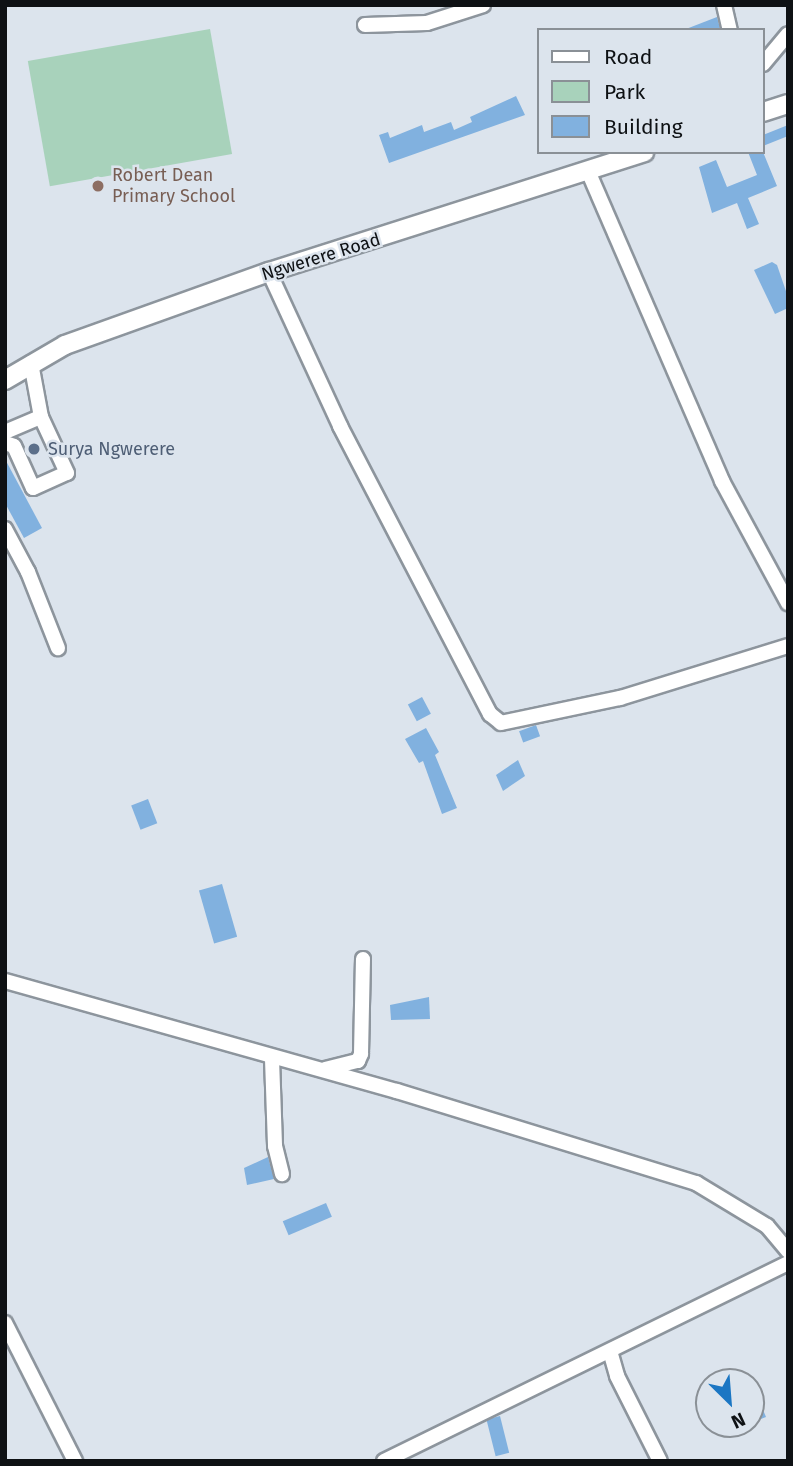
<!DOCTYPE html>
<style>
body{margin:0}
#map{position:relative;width:793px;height:1466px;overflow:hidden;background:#dce4ed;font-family:"Fira Sans",sans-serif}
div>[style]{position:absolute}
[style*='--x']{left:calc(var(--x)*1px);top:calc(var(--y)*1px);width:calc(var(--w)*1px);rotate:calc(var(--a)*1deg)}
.green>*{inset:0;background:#a8d2bb;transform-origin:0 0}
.building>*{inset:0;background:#81b1df;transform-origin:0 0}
.roads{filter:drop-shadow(2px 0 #8d959d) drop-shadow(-2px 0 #8d959d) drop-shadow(0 2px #8d959d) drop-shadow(0 -2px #8d959d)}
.minor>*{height:14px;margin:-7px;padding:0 7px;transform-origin:7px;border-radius:7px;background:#fff}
.major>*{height:18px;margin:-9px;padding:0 9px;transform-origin:9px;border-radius:9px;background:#fff}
.dots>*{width:19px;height:19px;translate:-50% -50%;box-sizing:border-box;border:4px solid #dce4ed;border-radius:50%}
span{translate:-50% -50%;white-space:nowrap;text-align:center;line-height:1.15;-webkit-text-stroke:5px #dce4ed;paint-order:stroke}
.education-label{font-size:18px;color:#785e54}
.left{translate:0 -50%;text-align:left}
.street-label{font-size:18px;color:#0e1114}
.service-label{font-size:18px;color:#4e5e75}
.frame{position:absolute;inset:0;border:7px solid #0e1114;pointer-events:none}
.legend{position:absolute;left:537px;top:28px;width:228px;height:126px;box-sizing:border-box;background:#dce4ed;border:2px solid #8a9096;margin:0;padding:9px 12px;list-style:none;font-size:21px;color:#0e1114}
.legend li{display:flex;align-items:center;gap:14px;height:35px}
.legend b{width:35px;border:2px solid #8a9096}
.north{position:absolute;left:695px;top:1368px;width:70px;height:70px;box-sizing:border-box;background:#dce4ed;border:2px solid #8a9096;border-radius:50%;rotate:155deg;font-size:19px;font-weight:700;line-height:28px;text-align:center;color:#0e1114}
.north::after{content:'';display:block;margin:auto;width:24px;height:32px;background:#1b76c3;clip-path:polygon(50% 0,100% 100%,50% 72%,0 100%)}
</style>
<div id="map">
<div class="green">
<i style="left:210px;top:29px;width:127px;height:185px;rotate:80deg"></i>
</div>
<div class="building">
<i style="clip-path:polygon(717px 17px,720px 28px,686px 30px,686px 29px)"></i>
<i style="clip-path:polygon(516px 96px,525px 115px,389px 163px,379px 135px,388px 132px,390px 138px,422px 125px,424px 132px,451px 122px,454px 130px,472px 122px,470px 117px)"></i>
<i style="clip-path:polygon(788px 125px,788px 136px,763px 146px,763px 135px)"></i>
<i style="clip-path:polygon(748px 152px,763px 152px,777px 186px,748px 198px,759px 224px,747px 229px,737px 203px,712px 213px,699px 167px,716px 160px,727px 187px,757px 175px)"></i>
<i style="clip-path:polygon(772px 262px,777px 265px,788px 297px,788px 308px,775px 314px,754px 270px)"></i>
<i style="clip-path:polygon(5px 459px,42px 528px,24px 538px,5px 503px)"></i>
<i style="left:422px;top:697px;width:19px;height:16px;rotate:62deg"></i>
<i style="left:536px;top:725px;width:12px;height:18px;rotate:70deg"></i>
<i style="clip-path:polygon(426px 728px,439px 752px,435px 755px,457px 808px,442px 814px,423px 761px,419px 763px,405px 739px)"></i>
<i style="clip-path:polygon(518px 760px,525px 776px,503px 791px,496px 775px)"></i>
<i style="left:148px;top:799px;width:26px;height:18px;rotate:69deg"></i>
<i style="left:222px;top:884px;width:55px;height:24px;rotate:74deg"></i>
<i style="clip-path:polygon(429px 997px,430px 1019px,391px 1020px,390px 1005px)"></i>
<i style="clip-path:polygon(268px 1157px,274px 1179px,247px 1185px,244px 1168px)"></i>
<i style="left:326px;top:1203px;width:15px;height:47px;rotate:67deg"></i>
<i style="clip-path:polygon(751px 1381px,766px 1417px,751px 1423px)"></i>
<i style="left:500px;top:1416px;width:38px;height:14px;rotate:76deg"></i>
</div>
<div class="roads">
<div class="minor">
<i style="--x:724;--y:5;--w:26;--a:77"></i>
<i style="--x:365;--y:25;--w:62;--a:-1.8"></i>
<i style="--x:427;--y:23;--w:59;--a:-17.8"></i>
<i style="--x:763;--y:64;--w:39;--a:-50"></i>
<i style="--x:588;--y:171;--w:338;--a:66.6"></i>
<i style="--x:722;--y:481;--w:139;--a:61.6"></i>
<i style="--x:269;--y:272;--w:170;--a:65.2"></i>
<i style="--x:340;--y:426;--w:325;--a:62.5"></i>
<i style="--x:490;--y:714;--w:14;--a:39"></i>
<i style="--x:501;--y:723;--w:122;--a:-11.9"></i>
<i style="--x:620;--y:698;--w:176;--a:-17.2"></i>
<i style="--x:5;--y:432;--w:39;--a:-23"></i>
<i style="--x:41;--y:417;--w:55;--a:-100.5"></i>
<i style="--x:5;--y:443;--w:9;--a:18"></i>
<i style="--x:14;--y:446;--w:46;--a:65.7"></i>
<i style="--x:33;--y:488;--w:37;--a:-24"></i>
<i style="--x:67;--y:473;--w:62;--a:-114.9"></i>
<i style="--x:5;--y:529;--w:49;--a:61.9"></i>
<i style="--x:28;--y:572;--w:82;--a:68.5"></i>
<i style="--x:5;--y:981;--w:407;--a:15.7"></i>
<i style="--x:397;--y:1091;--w:313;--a:17.1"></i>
<i style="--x:696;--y:1183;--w:83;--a:31.2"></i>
<i style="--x:767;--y:1226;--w:33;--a:50"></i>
<i style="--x:272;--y:1059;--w:87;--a:88"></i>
<i style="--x:275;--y:1146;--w:29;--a:76"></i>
<i style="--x:325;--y:1069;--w:34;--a:-14"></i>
<i style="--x:358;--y:1061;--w:8;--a:-67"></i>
<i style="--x:361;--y:1054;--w:95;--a:-88.8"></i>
<i style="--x:5;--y:1323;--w:155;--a:63.1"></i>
<i style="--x:610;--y:1351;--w:26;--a:74"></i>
<i style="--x:617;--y:1376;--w:95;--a:63.2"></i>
<i style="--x:384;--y:1461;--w:450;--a:-26.1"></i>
</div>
<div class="major">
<i style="--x:763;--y:112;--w:26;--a:-18"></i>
<i style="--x:5;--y:380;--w:69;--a:-30.3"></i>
<i style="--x:65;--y:345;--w:217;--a:-19.7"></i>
<i style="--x:269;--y:272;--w:394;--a:-17.7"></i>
</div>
</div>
<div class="dots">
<i style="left:98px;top:186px;background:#8d6e63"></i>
<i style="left:34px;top:449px;background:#5c6f8a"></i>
</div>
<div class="education-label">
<span class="left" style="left:112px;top:186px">Robert Dean<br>Primary School</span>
</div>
<div class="street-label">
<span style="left:321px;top:257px;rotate:-17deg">Ngwerere Road</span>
</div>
<div class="service-label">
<span class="left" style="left:48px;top:449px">Surya Ngwerere</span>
</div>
<div class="frame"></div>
<ul class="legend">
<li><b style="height:9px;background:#fff"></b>Road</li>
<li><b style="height:19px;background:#a8d2bb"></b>Park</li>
<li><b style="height:19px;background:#81b1df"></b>Building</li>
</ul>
<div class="north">N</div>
</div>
